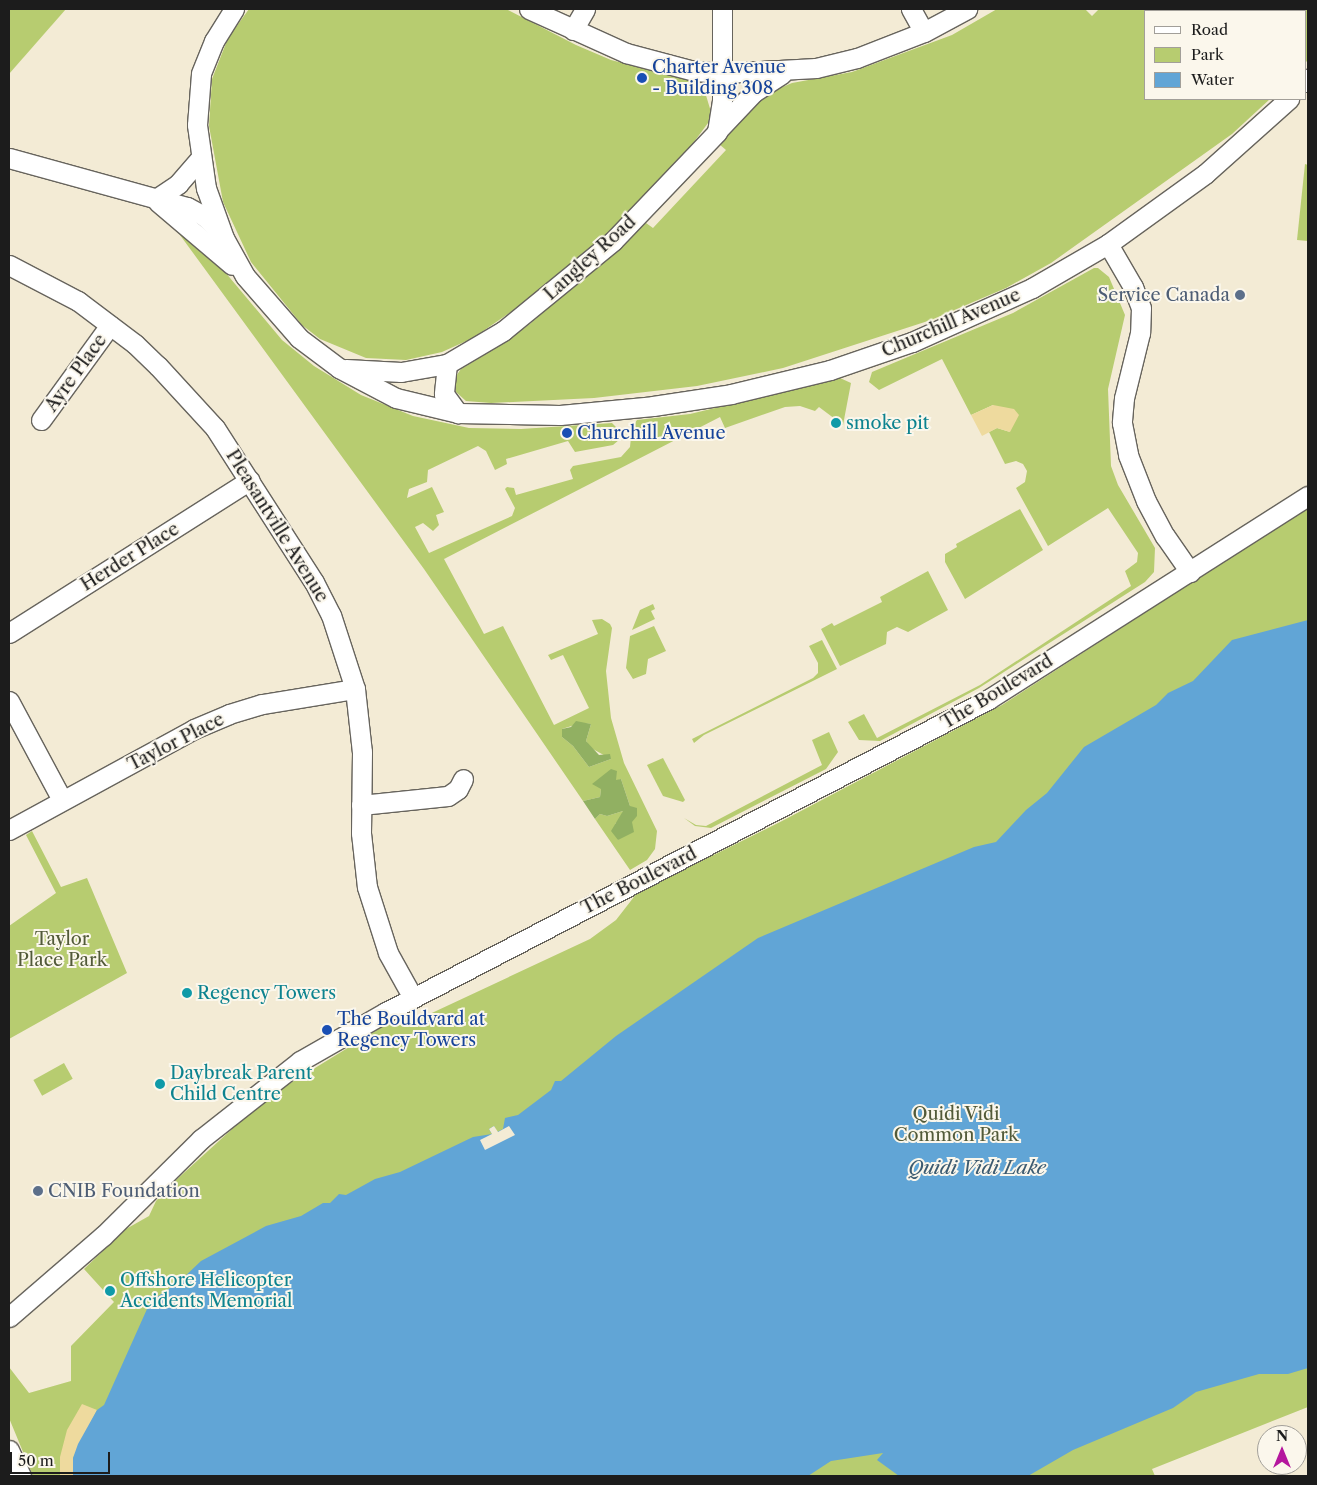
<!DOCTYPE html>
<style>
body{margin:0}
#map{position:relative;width:1317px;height:1485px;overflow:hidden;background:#f3ebd5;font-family:"Libre Caslon Text",serif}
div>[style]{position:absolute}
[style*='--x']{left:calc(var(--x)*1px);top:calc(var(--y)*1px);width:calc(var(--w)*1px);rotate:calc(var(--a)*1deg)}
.green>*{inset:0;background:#b7cc70;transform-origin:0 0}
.forest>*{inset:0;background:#91b062}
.sand>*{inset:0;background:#eeda9e}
.water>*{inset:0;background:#61a5d6}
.pier>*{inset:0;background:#f3ebd5}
.roads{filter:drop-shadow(1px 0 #67645d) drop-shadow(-1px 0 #67645d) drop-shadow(0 1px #67645d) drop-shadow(0 -1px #67645d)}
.minor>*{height:19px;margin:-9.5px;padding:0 9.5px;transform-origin:9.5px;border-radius:9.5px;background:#fff}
.dots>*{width:14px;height:14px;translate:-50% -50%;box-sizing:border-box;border:2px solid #fbf7ec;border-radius:50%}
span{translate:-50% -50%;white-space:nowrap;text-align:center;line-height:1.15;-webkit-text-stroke:4px #fbf7ec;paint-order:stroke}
.transit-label{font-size:18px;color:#164399}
.left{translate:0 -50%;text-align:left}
.street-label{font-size:18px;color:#1c1c1c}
.service-label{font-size:18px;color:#4e5e75}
.right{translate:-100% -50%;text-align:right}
.culture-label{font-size:18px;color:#0d838f}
.park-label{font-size:18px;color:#525a39}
.water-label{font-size:19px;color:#3b5a70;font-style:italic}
.frame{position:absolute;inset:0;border:10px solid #1c1c1c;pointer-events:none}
.legend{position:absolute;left:1144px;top:10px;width:162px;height:90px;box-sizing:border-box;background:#fbf7ec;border:1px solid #a29f99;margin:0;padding:6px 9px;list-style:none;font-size:15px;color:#1c1c1c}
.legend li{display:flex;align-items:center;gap:10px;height:25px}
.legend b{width:25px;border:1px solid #a29f99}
.north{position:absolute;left:1257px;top:1425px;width:50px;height:50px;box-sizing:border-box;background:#fbf7ec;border:1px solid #a29f99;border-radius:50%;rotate:0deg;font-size:14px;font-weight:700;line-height:20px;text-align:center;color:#1c1c1c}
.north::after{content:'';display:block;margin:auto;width:18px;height:22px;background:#b5179e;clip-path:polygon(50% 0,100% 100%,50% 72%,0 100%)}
.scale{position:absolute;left:10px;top:1452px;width:100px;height:22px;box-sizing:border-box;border:2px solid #1c1c1c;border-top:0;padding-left:6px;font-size:15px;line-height:18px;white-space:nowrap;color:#1c1c1c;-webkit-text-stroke:4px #fbf7ec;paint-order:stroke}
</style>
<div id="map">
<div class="green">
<i style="clip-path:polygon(9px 9px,66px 9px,9px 74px)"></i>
<i style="clip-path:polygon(249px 9px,506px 9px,576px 45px,611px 60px,689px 80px,705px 92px,711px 112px,708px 123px,685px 154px,616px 227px,521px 305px,473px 338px,442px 352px,406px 360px,366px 358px,320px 339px,302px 325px,251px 262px,223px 202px,209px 126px,212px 79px,228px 38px)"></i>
<i style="clip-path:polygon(997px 9px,1085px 9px,1092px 16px,1099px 9px,1308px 9px,1308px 60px,1306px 62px,1306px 11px,1146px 11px,1146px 99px,1270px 99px,1232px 134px,1051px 263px,1006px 288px,931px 320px,783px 368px,697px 386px,594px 398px,491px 403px,466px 401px,456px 392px,454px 379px,461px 369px,506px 342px,531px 323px,646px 223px,653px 228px,726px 150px,719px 144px,768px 93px,792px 83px,852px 72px,952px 35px)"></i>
<i style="clip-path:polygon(1305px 164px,1308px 165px,1308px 241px,1297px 240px)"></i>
<i style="clip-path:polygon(evenodd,169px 220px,225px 272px,282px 340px,314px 366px,361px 395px,413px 416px,469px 428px,521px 429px,612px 423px,617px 428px,619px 440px,613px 445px,575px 452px,568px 441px,506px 459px,507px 464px,495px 470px,486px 451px,478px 446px,428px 470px,427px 482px,409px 489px,407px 498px,432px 487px,444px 512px,436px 515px,439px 525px,433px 531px,423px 523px,415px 527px,429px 553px,512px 516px,515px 508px,505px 489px,507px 487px,514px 488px,516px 495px,573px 479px,570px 470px,573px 466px,621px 457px,630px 447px,632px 427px,637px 420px,690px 414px,840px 378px,851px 383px,843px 425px,819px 407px,815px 411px,800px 406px,785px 407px,725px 428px,720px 417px,444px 559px,484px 634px,503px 626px,554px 725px,589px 708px,563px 655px,551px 660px,548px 655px,598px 634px,592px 620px,602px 619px,610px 624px,612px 628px,606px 671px,611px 718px,624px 763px,657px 831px,655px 849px,647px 860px,630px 870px,595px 819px,600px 814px,607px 816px,623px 811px,621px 819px,615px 824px,618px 840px,630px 806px,621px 779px,601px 789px,600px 797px,583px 801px,424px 569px,169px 220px,581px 723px,591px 724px,586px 741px,591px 748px,611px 759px,589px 767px,573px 746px,562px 737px,562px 729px,581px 723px)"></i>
<i style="clip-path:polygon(1094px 268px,1098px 268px,1109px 277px,1125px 315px,1108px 389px,1111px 466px,1118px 485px,1155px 548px,1154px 572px,1145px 582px,979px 688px,880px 741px,859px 740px,848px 722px,864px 714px,877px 738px,980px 685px,1131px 586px,1125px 571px,1137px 562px,1138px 553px,1108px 508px,1048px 546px,1016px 488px,1025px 482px,1027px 471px,1023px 464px,1016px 461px,1005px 464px,989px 432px,997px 428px,1010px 432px,993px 405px,971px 415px,942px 359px,879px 390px,869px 382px,872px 372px,1013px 313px)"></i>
<i style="clip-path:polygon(1308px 507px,1308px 1407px,1152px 1469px,1155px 1476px,33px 1476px,9px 1418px,9px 1367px,29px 1393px,71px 1381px,71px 1346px,114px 1302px,84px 1269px,126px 1229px,149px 1216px,156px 1201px,175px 1181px,242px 1120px,284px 1087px,390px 1022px,404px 1026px,590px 939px,616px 920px,637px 893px,782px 821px,1002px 705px)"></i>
<i style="clip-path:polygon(1020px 509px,1043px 550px,965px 599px,945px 562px,945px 554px,957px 547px,956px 544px)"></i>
<i style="clip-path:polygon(928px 571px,948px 610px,908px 632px,897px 627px,887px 632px,886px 644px,840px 666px,821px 629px,832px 623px,834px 626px,882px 602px,880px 597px)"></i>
<i style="clip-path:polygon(653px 604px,655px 609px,651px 611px,655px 619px,632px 630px,640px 610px)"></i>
<i style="clip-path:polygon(654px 626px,666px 651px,648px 659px,646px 674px,633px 679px,626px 668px,630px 636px)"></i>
<i style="clip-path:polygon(822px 640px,837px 669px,704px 735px,694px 743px,692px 739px,813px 678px,818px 673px,818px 663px,809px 646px)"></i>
<i style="clip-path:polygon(829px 732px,838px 752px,826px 769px,711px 828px,695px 826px,684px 818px,696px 825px,706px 826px,822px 765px,812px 740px)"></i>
<i style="clip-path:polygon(663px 758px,685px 800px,683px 802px,663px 796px,647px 765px)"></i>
<i style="clip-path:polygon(32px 831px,61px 887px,87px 878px,127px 973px,9px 1039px,9px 926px,56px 893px,26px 835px)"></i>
<i style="left:64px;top:1063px;width:18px;height:35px;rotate:61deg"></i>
</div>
<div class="forest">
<i style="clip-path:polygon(576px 721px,591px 724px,586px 741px,599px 755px,610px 754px,611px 759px,589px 767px,573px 746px,562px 737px,562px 729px,571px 727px)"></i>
<i style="clip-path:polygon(611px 769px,617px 771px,616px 780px,621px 779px,630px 806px,637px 808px,637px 816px,632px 822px,634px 832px,618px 840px,611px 831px,623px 811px,607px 816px,600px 814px,595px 819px,583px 801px,600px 797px,601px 789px,592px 784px)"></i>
</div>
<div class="sand">
<i style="clip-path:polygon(993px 405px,1014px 409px,1019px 415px,1010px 432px,997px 428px,982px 436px,971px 415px)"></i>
<i style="clip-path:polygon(82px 1404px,97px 1410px,73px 1458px,73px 1476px,60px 1476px,60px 1457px,67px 1430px)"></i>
</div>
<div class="water">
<i style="clip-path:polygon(1308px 620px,1308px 1368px,1288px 1374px,1259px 1374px,1196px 1392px,1173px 1408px,1073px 1450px,1028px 1476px,899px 1476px,877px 1460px,883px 1453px,831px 1461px,808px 1476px,73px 1476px,73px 1458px,78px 1444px,97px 1410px,104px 1405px,147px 1309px,154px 1299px,180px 1281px,201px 1261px,266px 1226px,301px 1216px,323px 1203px,330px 1203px,339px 1194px,346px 1195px,375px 1179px,400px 1172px,473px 1137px,492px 1134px,489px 1129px,494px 1126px,497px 1132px,503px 1129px,505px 1118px,518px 1115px,551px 1090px,555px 1081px,561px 1081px,616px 1036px,758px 938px,974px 847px,996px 842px,1026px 810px,1047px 793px,1084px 747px,1156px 705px,1168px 693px,1193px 681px,1232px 640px)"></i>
</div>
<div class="pier">
<i style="clip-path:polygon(494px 1126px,498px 1132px,509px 1126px,515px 1135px,485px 1150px,480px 1140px,492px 1134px,489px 1129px)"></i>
</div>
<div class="roads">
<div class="minor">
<i style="--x:234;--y:9;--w:38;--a:122"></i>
<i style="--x:214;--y:41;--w:35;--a:112"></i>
<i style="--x:201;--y:74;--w:51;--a:94.5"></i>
<i style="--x:197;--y:125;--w:64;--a:81.9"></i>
<i style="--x:206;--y:188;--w:53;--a:70.2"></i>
<i style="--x:224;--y:238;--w:43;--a:61.1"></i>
<i style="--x:245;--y:276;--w:82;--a:48.9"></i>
<i style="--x:299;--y:338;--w:50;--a:36.9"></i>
<i style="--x:339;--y:368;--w:64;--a:27.8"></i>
<i style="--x:396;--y:398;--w:64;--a:13.6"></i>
<i style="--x:458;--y:413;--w:102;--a:1.1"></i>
<i style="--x:560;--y:415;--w:93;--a:-5.5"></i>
<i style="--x:653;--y:406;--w:79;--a:-8.7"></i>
<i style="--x:731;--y:394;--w:102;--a:-13.6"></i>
<i style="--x:830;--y:370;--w:87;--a:-18.9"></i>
<i style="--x:912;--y:342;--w:132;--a:-24.2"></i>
<i style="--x:1032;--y:288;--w:88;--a:-30.1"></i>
<i style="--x:1108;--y:244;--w:120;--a:-35.8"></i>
<i style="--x:1205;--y:174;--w:113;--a:-41.8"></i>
<i style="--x:529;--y:9;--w:107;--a:24.4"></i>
<i style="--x:626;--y:53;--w:70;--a:14.8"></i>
<i style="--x:694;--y:71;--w:30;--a:4"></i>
<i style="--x:724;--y:73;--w:92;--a:-3.1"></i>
<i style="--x:816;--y:68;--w:42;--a:-13.7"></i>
<i style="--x:857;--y:58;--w:72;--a:-21.2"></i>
<i style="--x:924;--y:32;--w:49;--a:-28.1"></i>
<i style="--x:911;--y:9;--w:26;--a:61"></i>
<i style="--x:573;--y:30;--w:24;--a:-60"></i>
<i style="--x:1306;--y:82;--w:4;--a:-56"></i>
<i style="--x:717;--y:131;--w:54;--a:-46.5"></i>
<i style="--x:754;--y:92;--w:33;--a:-33"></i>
<i style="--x:9;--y:158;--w:185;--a:15.4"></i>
<i style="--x:187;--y:207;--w:19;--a:28"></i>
<i style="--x:204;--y:216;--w:21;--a:45"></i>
<i style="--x:156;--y:199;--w:27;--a:-34"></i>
<i style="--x:178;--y:184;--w:33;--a:-49"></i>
<i style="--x:158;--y:202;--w:97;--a:40.4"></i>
<i style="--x:1108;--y:244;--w:50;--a:59.8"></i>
<i style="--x:1133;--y:287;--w:22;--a:69"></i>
<i style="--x:1141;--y:308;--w:25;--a:92"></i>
<i style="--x:1140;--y:333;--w:67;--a:103.8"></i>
<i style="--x:1124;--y:398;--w:25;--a:95"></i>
<i style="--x:1122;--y:423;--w:33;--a:79"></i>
<i style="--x:1128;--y:455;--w:49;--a:68.6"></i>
<i style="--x:1146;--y:501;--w:40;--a:62"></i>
<i style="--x:1165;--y:536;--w:44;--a:55.2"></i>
<i style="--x:9;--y:265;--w:78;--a:27.6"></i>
<i style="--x:78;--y:301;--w:71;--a:37"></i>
<i style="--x:135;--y:344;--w:32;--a:44"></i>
<i style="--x:158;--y:366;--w:84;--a:47.4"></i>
<i style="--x:215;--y:428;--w:183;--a:57.3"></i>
<i style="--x:314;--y:582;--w:37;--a:63"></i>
<i style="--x:331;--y:615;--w:78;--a:72"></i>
<i style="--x:355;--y:689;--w:63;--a:83.7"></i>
<i style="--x:362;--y:752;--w:81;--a:90.7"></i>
<i style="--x:361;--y:833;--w:54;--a:83.7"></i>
<i style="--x:367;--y:887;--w:69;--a:72.3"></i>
<i style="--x:388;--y:953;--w:51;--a:60.9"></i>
<i style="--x:447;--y:364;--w:30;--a:96"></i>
<i style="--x:444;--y:394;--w:24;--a:54"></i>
<i style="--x:346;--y:369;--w:55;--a:3.1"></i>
<i style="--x:401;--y:372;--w:47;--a:-9.9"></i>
<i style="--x:447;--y:364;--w:65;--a:-30.5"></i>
<i style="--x:503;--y:331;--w:142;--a:-39.3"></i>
<i style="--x:613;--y:241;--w:151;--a:-46.3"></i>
<i style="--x:717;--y:132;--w:31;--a:-81"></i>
<i style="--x:722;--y:101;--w:92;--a:-90"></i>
<i style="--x:41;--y:420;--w:117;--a:-54"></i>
<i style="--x:9;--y:633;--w:285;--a:-32.4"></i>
<i style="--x:9;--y:701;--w:112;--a:61.8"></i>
<i style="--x:361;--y:805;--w:87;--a:-5.9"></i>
<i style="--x:448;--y:796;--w:12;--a:-35"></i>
<i style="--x:458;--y:789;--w:11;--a:-63"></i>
<i style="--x:9;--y:830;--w:211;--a:-28.6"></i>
<i style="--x:194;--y:729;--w:38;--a:-23"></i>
<i style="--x:229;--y:714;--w:34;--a:-17"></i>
<i style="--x:262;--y:704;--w:94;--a:-9.2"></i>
<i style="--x:9;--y:1317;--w:124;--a:-40.8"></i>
<i style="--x:103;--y:1236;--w:138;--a:-44.7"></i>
<i style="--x:201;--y:1139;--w:126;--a:-38.2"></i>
<i style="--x:300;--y:1061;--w:99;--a:-29.7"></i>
<i style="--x:386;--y:1012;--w:679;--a:-27.43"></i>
<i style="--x:989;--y:699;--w:378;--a:-32.5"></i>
<i style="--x:9;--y:1450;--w:29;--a:65"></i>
</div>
</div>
<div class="dots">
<i style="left:642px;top:78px;background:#1a4fb4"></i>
<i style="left:1240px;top:295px;background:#5c6f8a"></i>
<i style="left:836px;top:423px;background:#0f9aa8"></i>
<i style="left:567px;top:433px;background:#1a4fb4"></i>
<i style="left:187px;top:993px;background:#0f9aa8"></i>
<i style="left:327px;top:1030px;background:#1a4fb4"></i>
<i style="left:160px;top:1084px;background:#0f9aa8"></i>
<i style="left:38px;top:1191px;background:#5c6f8a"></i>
<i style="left:110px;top:1291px;background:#0f9aa8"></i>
</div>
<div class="transit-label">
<span class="left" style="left:652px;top:78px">Charter Avenue<br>- Building 308</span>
<span class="left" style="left:577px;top:433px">Churchill Avenue</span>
<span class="left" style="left:337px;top:1030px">The Bouldvard at<br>Regency Towers</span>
</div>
<div class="street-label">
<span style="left:590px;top:258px;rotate:-42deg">Langley Road</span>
<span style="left:951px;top:323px;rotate:-23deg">Churchill Avenue</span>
<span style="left:76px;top:373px;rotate:-54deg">Ayre Place</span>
<span style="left:277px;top:526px;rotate:58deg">Pleasantville Avenue</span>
<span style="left:130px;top:557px;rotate:-32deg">Herder Place</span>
<span style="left:997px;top:692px;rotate:-31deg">The Boulevard</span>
<span style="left:176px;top:742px;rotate:-27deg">Taylor Place</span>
<span style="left:639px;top:881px;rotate:-27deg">The Boulevard</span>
</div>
<div class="service-label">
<span class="right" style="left:1230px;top:295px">Service Canada</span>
<span class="left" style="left:48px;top:1191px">CNIB Foundation</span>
</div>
<div class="culture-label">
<span class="left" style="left:846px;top:423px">smoke pit</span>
<span class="left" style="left:197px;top:993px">Regency Towers</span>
<span class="left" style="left:170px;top:1084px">Daybreak Parent<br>Child Centre</span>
<span class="left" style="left:120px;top:1291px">Offshore Helicopter<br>Accidents Memorial</span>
</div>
<div class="park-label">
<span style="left:62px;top:950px">Taylor<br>Place Park</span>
<span style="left:956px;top:1125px">Quidi Vidi<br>Common Park</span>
</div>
<div class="water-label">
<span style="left:977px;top:1168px">Quidi Vidi Lake</span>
</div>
<div class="frame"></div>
<ul class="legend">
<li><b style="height:6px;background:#fff"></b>Road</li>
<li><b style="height:14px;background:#b7cc70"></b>Park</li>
<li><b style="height:14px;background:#61a5d6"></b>Water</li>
</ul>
<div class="north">N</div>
<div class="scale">50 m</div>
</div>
